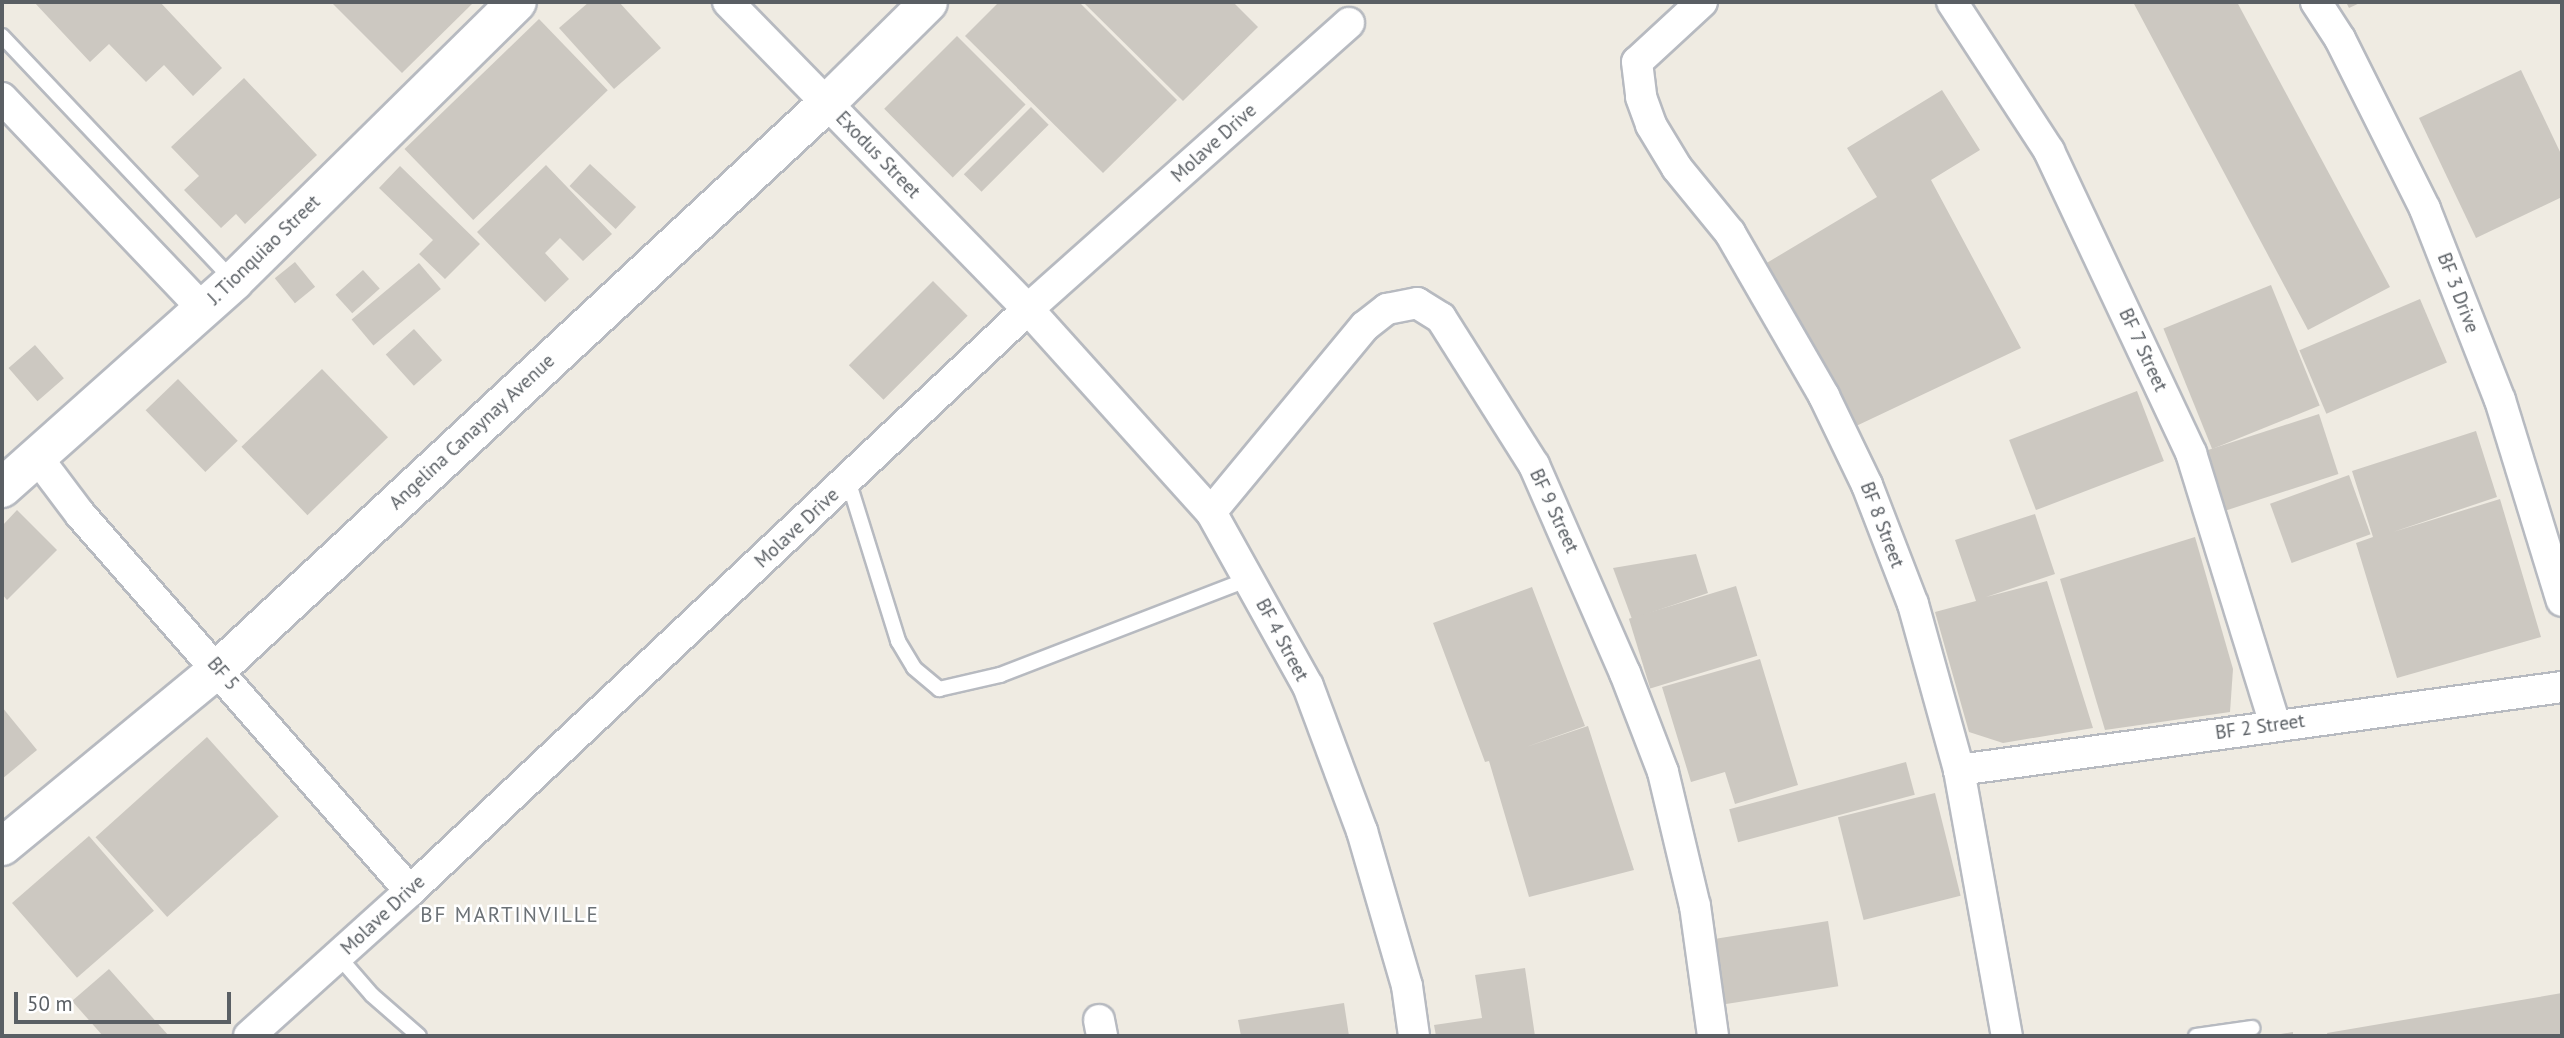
<!DOCTYPE html>
<style>
body{margin:0}
#map{position:relative;width:2564px;height:1038px;overflow:hidden;background:#efebe2;font-family:"PT Sans",sans-serif}
div>[style]{position:absolute}
[style*='--x']{left:calc(var(--x)*1px);top:calc(var(--y)*1px);width:calc(var(--w)*1px);rotate:calc(var(--a)*1deg)}
.building>*{inset:0;background:#ccc8c1;transform-origin:0 0}
.roads{filter:drop-shadow(2px 0 #b7bac0) drop-shadow(-2px 0 #b7bac0) drop-shadow(0 2px #b7bac0) drop-shadow(0 -2px #b7bac0)}
.service>*{height:14px;margin:-7px;padding:0 7px;transform-origin:7px;border-radius:7px;background:#fff}
.minor>*{height:30px;margin:-15px;padding:0 15px;transform-origin:15px;border-radius:15px;background:#fff}
.tertiary>*{height:37px;margin:-18.5px;padding:0 18.5px;transform-origin:18.5px;border-radius:18.5px;background:#fff}
.secondary>*{height:38px;margin:-19px;padding:0 19px;transform-origin:19px;border-radius:19px;background:#fff}
span{translate:-50% -50%;white-space:nowrap;text-align:center;line-height:1.15;-webkit-text-stroke:5px #fff;paint-order:stroke}
.street-label{font-size:19px;color:#5a5f64}
.neighbourhood-label{font-size:21px;color:#6b7176;letter-spacing:2px}
.frame{position:absolute;inset:0;border:4px solid #5a5f64;pointer-events:none}
.scale{position:absolute;left:14px;top:992px;width:217px;height:32px;box-sizing:border-box;border:4px solid #5a5f64;border-top:0;padding-left:9px;font-size:21px;line-height:24px;white-space:nowrap;color:#5a5f64;-webkit-text-stroke:5px #fff;paint-order:stroke}
</style>
<div id="map">
<div class="building">
<i style="clip-path:polygon(34px 2px,160px 2px,222px 68px,193px 96px,164px 65px,146px 82px,109px 44px,90px 62px)"></i>
<i style="clip-path:polygon(331px 2px,474px 2px,402px 73px)"></i>
<i style="clip-path:polygon(589px 2px,619px 2px,661px 48px,614px 89px,559px 28px)"></i>
<i style="clip-path:polygon(999px 2px,1079px 2px,1177px 100px,1103px 173px,965px 36px)"></i>
<i style="clip-path:polygon(1083px 2px,1233px 2px,1258px 27px,1183px 101px)"></i>
<i style="clip-path:polygon(2133px 2px,2237px 2px,2390px 287px,2308px 330px)"></i>
<i style="clip-path:polygon(2346px 2px,2362px 2px,2349px 8px)"></i>
<i style="left:539px;top:19px;width:99px;height:187px;rotate:46deg"></i>
<i style="left:957px;top:36px;width:97px;height:103px;rotate:45deg"></i>
<i style="clip-path:polygon(2521px 70px,2562px 156px,2562px 197px,2476px 238px,2419px 118px)"></i>
<i style="clip-path:polygon(244px 78px,317px 155px,245px 224px,236px 214px,221px 228px,184px 190px,199px 176px,171px 147px)"></i>
<i style="clip-path:polygon(1942px 90px,1980px 150px,1931px 180px,2021px 348px,1854px 427px,1765px 264px,1877px 197px,1847px 148px)"></i>
<i style="left:1031px;top:107px;width:25px;height:95px;rotate:45deg"></i>
<i style="left:590px;top:164px;width:63px;height:30px;rotate:43deg"></i>
<i style="clip-path:polygon(546px 165px,612px 234px,583px 261px,560px 238px,545px 253px,569px 279px,545px 302px,477px 232px)"></i>
<i style="clip-path:polygon(400px 166px,480px 244px,445px 279px,419px 254px,433px 240px,379px 188px)"></i>
<i style="left:295px;top:262px;width:32px;height:26px;rotate:51deg"></i>
<i style="left:419px;top:263px;width:34px;height:88px;rotate:50deg"></i>
<i style="left:363px;top:270px;width:25px;height:37px;rotate:48deg"></i>
<i style="left:933px;top:281px;width:49px;height:119px;rotate:45deg"></i>
<i style="left:2271px;top:285px;width:130px;height:116px;rotate:68deg"></i>
<i style="left:2420px;top:299px;width:69px;height:131px;rotate:67deg"></i>
<i style="left:414px;top:329px;width:42px;height:38px;rotate:48deg"></i>
<i style="left:35px;top:345px;width:44px;height:35px;rotate:49deg"></i>
<i style="left:322px;top:369px;width:95px;height:112px;rotate:46deg"></i>
<i style="left:178px;top:379px;width:86px;height:45px;rotate:46deg"></i>
<i style="left:2137px;top:391px;width:75px;height:137px;rotate:69deg"></i>
<i style="left:2319px;top:414px;width:63px;height:120px;rotate:72deg"></i>
<i style="clip-path:polygon(2476px 431px,2497px 497px,2393px 532px,2500px 499px,2541px 637px,2397px 678px,2356px 543px,2373px 537px,2352px 471px)"></i>
<i style="left:2349px;top:475px;width:63px;height:84px;rotate:70deg"></i>
<i style="clip-path:polygon(17px 510px,57px 550px,7px 600px,2px 594px,2px 526px)"></i>
<i style="clip-path:polygon(2035px 514px,2055px 574px,1986px 597px,2047px 581px,2093px 728px,2003px 743px,1969px 732px,1935px 612px,1976px 601px,1955px 540px)"></i>
<i style="clip-path:polygon(2195px 537px,2233px 669px,2230px 712px,2105px 730px,2060px 579px)"></i>
<i style="clip-path:polygon(1696px 554px,1708px 593px,1632px 619px,1613px 568px)"></i>
<i style="left:1736px;top:586px;width:73px;height:112px;rotate:73deg"></i>
<i style="clip-path:polygon(1532px 587px,1585px 726px,1526px 747px,1588px 726px,1634px 870px,1529px 897px,1489px 761px,1485px 762px,1433px 623px)"></i>
<i style="clip-path:polygon(1760px 659px,1798px 785px,1735px 804px,1725px 772px,1691px 782px,1662px 687px)"></i>
<i style="clip-path:polygon(2px 707px,37px 750px,2px 779px)"></i>
<i style="left:207px;top:737px;width:107px;height:150px;rotate:48deg"></i>
<i style="left:1906px;top:762px;width:34px;height:183px;rotate:75deg"></i>
<i style="left:1935px;top:793px;width:106px;height:100px;rotate:76deg"></i>
<i style="left:89px;top:836px;width:99px;height:102px;rotate:49deg"></i>
<i style="left:1828px;top:921px;width:66px;height:120px;rotate:81deg"></i>
<i style="clip-path:polygon(1525px 968px,1535px 1036px,1436px 1036px,1434px 1025px,1482px 1018px,1475px 975px)"></i>
<i style="clip-path:polygon(109px 969px,169px 1036px,103px 1036px,72px 1001px)"></i>
<i style="clip-path:polygon(2562px 993px,2562px 1036px,2328px 1036px,2327px 1033px)"></i>
<i style="clip-path:polygon(1344px 1003px,1349px 1036px,1241px 1036px,1238px 1020px)"></i>
<i style="clip-path:polygon(2293px 1032px,2293px 1036px,2275px 1036px,2275px 1035px)"></i>
</div>
<div class="roads">
<div class="service">
<i style="--x:2;--y:36;--w:335;--a:46.6"></i>
<i style="--x:848;--y:480;--w:169;--a:72.7"></i>
<i style="--x:898;--y:641;--w:31;--a:59"></i>
<i style="--x:914;--y:668;--w:33;--a:40"></i>
<i style="--x:939;--y:689;--w:63;--a:-12.9"></i>
<i style="--x:1000;--y:675;--w:267;--a:-21.1"></i>
<i style="--x:339;--y:957;--w:50;--a:49"></i>
<i style="--x:372;--y:995;--w:62;--a:41.1"></i>
<i style="--x:2196;--y:1036;--w:57;--a:-8.1"></i>
</div>
<div class="minor">
<i style="--x:728;--y:2;--w:429;--a:45.7"></i>
<i style="--x:1028;--y:309;--w:273;--a:48"></i>
<i style="--x:1211;--y:512;--w:199;--a:60.9"></i>
<i style="--x:1308;--y:686;--w:155;--a:69.6"></i>
<i style="--x:1362;--y:831;--w:161;--a:73.8"></i>
<i style="--x:1407;--y:986;--w:50;--a:82"></i>
<i style="--x:1702;--y:2;--w:88;--a:137.3"></i>
<i style="--x:1637;--y:62;--w:35;--a:83"></i>
<i style="--x:1641;--y:97;--w:30;--a:70"></i>
<i style="--x:1651;--y:125;--w:50;--a:58.8"></i>
<i style="--x:1677;--y:168;--w:84;--a:50.8"></i>
<i style="--x:1730;--y:233;--w:188;--a:60"></i>
<i style="--x:1824;--y:396;--w:99;--a:64.2"></i>
<i style="--x:1867;--y:485;--w:128;--a:68.9"></i>
<i style="--x:1913;--y:604;--w:172;--a:74.5"></i>
<i style="--x:1959;--y:770;--w:270;--a:79.8"></i>
<i style="--x:1952;--y:2;--w:178;--a:56.9"></i>
<i style="--x:2049;--y:151;--w:334;--a:64.8"></i>
<i style="--x:2191;--y:453;--w:285;--a:72.8"></i>
<i style="--x:2316;--y:2;--w:44;--a:57"></i>
<i style="--x:2340;--y:39;--w:190;--a:63.4"></i>
<i style="--x:2425;--y:209;--w:205;--a:68.6"></i>
<i style="--x:2500;--y:400;--w:210;--a:72.9"></i>
<i style="--x:2;--y:98;--w:291;--a:46.4"></i>
<i style="--x:37;--y:457;--w:71;--a:53"></i>
<i style="--x:80;--y:514;--w:501;--a:48.8"></i>
<i style="--x:1211;--y:512;--w:241;--a:-50.4"></i>
<i style="--x:1365;--y:326;--w:28;--a:-38"></i>
<i style="--x:1387;--y:309;--w:31;--a:-11"></i>
<i style="--x:1417;--y:303;--w:28;--a:32"></i>
<i style="--x:1441;--y:318;--w:174;--a:57.7"></i>
<i style="--x:1534;--y:465;--w:227;--a:66.4"></i>
<i style="--x:1625;--y:673;--w:106;--a:69"></i>
<i style="--x:1663;--y:772;--w:138;--a:76.6"></i>
<i style="--x:1695;--y:906;--w:131;--a:82.1"></i>
<i style="--x:1959;--y:770;--w:609;--a:-7.84"></i>
<i style="--x:1099;--y:1020;--w:16;--a:79"></i>
<i style="--x:249;--y:1036;--w:217;--a:-42"></i>
<i style="--x:410;--y:891;--w:849;--a:-43.28"></i>
<i style="--x:1028;--y:309;--w:430;--a:-41.7"></i>
</div>
<div class="tertiary">
<i style="--x:2;--y:846;--w:280;--a:-39.5"></i>
<i style="--x:218;--y:668;--w:831;--a:-42.9"></i>
<i style="--x:827;--y:102;--w:142;--a:-44.7"></i>
</div>
<div class="secondary">
<i style="--x:2;--y:488;--w:311;--a:-41.7"></i>
<i style="--x:234;--y:281;--w:397;--a:-44.6"></i>
</div>
</div>
<div class="street-label">
<span style="left:1214px;top:143px;rotate:-42deg">Molave Drive</span>
<span style="left:878px;top:155px;rotate:46deg">Exodus Street</span>
<span style="left:264px;top:250px;rotate:-44deg">J. Tionquiao Street</span>
<span style="left:2458px;top:293px;rotate:69deg">BF 3 Drive</span>
<span style="left:2143px;top:350px;rotate:65deg">BF 7 Street</span>
<span style="left:472px;top:432px;rotate:-43deg">Angelina Canaynay Avenue</span>
<span style="left:1554px;top:511px;rotate:65deg">BF 9 Street</span>
<span style="left:1882px;top:525px;rotate:69deg">BF 8 Street</span>
<span style="left:797px;top:528px;rotate:-43deg">Molave Drive</span>
<span style="left:1282px;top:640px;rotate:62deg">BF 4 Street</span>
<span style="left:223px;top:674px;rotate:49deg">BF 5</span>
<span style="left:2260px;top:727px;rotate:-8deg">BF 2 Street</span>
<span style="left:383px;top:915px;rotate:-43deg">Molave Drive</span>
</div>
<div class="neighbourhood-label">
<span style="left:510px;top:915px">BF MARTINVILLE</span>
</div>
<div class="frame"></div>
<div class="scale">50 m</div>
</div>
